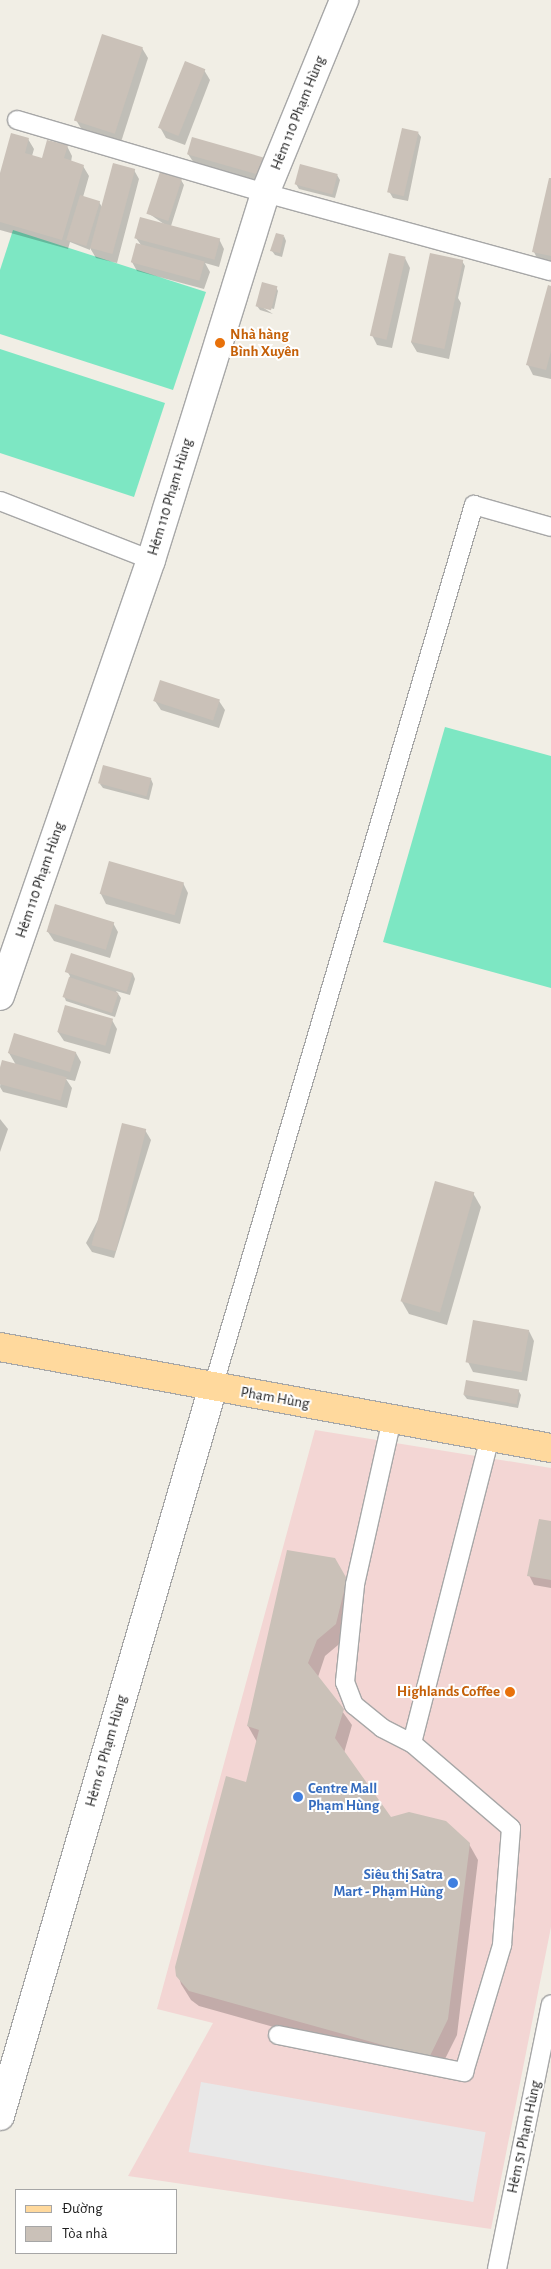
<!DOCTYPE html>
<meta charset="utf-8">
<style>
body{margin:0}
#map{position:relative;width:551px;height:2269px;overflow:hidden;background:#f1eee5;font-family:"Alegreya Sans",sans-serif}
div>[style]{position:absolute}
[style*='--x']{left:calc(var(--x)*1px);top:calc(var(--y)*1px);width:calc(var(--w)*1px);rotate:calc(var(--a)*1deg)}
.commercial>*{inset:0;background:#f3d6d4}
.pitch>*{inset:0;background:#7de7c3}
.parking>*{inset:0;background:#e8e8e8;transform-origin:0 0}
.shadow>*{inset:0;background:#0003}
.building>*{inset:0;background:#cac1b8;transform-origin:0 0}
.roads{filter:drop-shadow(1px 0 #a7a7a7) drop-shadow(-1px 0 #a7a7a7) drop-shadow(0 1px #a7a7a7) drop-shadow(0 -1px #a7a7a7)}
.service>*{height:18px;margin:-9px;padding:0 9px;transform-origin:9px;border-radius:9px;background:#fff}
.minor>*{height:28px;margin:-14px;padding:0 14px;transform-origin:14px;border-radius:14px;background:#fff}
.primary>*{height:28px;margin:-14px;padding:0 14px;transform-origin:14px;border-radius:14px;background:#ffd99d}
.dots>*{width:14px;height:14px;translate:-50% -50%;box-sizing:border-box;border:2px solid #fff;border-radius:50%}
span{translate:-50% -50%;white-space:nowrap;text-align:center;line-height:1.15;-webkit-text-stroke:4px #fff;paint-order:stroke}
.street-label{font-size:15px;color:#202020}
.food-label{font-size:15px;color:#c56008;font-weight:700}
.left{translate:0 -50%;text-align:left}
.right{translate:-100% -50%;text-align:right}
.shop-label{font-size:15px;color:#366cbe;font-weight:700}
.legend{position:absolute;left:15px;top:2189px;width:162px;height:65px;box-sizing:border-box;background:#fff;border:1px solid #a6a6a6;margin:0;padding:6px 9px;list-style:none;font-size:15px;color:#202020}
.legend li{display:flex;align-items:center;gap:10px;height:25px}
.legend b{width:25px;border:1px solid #a6a6a6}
</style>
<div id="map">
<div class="commercial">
<i style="clip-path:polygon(315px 1430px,551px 1468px,551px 1927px,491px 2229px,128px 2176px,213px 2023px,157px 2009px)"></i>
</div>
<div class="pitch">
<i style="clip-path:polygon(13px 230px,206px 292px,173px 390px,0 334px,0 270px)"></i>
<i style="clip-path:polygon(0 349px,165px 403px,134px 497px,0 453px)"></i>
<i style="clip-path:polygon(445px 727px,551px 756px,551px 988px,383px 942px)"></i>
</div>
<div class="parking">
<i style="left:201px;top:2082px;width:289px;height:71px;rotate:10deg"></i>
</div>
<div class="shadow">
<i style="clip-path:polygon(142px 48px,148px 58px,121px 142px,82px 130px,76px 120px)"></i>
<i style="clip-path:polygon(204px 70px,210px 80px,185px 145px,166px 138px,161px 129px)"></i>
<i style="clip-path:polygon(418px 133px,421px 137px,408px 201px,393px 198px,390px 193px)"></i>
<i style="clip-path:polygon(28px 139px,34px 149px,32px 156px,43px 159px,67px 146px,72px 156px,71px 162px,83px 166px,89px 176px,83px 197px,99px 202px,102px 207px,134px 170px,139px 179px,117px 263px,96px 258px,90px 248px,90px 250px,70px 242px,68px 249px,0 230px,0 177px)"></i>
<i style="clip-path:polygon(188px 154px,264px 158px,269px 168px,265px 183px,194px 163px)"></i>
<i style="clip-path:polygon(337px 175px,340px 180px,335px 198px,299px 189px,296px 184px)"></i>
<i style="clip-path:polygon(181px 180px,184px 185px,171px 226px,219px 239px,224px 249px,219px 267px,205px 263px,210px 272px,204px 289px,137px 271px,132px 262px,141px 245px,136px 238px,164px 224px,148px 213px)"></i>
<i style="clip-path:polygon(551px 180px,551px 264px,539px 262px,534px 252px)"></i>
<i style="clip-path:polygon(284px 236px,286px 241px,282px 257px,275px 255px,272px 251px)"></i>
<i style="clip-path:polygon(405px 258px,410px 268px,392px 348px,377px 345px,372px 335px)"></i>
<i style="clip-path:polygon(462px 261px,465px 266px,458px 298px,461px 303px,449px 359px,417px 352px,411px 342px)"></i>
<i style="clip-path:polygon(276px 287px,278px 291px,274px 309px,259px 305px,273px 314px,260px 310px,257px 306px)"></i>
<i style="clip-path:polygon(551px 287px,551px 379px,533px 375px,528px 365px)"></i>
<i style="clip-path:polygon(155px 701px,219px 701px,225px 710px,219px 728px,161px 710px)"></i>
<i style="clip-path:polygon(151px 779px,153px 784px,149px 800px,103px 788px,100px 784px)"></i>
<i style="clip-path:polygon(183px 883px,188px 893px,180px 924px,106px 904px,101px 894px)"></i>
<i style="clip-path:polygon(113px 923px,118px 932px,110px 958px,54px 941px,48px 932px)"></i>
<i style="clip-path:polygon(67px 971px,133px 974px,135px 979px,130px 995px,116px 991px,121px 998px,115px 1017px,66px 1001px,64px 996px,70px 976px)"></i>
<i style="clip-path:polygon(112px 1020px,117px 1029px,110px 1054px,64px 1041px,58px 1032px)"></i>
<i style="clip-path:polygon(9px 1053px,76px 1053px,81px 1062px,75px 1081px,66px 1079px,72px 1088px,67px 1108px,3px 1092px,0 1087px,3px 1062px,16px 1065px)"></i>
<i style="clip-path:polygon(0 1119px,8px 1129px,0 1152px)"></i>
<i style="clip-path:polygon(145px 1130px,151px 1140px,114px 1258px,92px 1252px,86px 1243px)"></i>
<i style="clip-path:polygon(473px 1193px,481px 1207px,447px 1325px,409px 1314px,401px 1300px)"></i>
<i style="clip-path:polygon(529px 1331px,534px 1341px,527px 1381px,473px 1372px,468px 1362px)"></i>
<i style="clip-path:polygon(518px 1390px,521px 1395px,518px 1408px,467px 1399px,464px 1395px)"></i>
<i style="clip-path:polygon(551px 1522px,551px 1588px,534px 1585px,529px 1575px)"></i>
<i style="clip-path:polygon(334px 1559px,355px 1595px,344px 1640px,325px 1656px,318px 1677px,352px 1725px,344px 1753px,390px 1819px,469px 1844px,478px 1860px,457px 2035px,438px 2073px,199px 2006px,191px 2000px,181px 1984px,176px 1967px,247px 1783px,257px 1742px,248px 1726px)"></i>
</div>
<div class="building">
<i style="left:102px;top:34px;width:43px;height:91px;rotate:18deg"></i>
<i style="left:185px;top:61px;width:22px;height:72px;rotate:22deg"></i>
<i style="left:402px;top:128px;width:17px;height:66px;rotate:13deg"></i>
<i style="clip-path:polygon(11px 133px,29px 138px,25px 153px,42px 158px,47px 140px,68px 145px,64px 158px,84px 165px,62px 240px,0 222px,0 173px)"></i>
<i style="left:192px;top:137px;width:75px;height:18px;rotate:16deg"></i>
<i style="left:113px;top:163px;width:23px;height:88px;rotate:15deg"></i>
<i style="left:300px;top:164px;width:39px;height:21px;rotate:15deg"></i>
<i style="left:160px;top:172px;width:23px;height:44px;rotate:18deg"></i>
<i style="clip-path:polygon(549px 178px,551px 178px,551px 256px,532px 252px)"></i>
<i style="left:80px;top:195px;width:21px;height:47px;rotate:17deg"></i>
<i style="left:140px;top:217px;width:83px;height:22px;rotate:15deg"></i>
<i style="clip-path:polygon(276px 233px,284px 235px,280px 253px,270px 251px)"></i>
<i style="left:136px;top:243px;width:71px;height:20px;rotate:15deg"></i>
<i style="left:389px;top:253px;width:17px;height:85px;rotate:13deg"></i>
<i style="left:430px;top:253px;width:34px;height:91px;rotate:12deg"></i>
<i style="left:262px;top:282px;width:16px;height:25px;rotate:15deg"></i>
<i style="clip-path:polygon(548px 285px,551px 286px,551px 351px,546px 370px,526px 365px)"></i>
<i style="left:160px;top:680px;width:63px;height:22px;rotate:18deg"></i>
<i style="left:103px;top:765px;width:50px;height:19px;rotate:15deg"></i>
<i style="left:109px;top:861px;width:78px;height:34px;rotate:16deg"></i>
<i style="left:55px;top:904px;width:62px;height:29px;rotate:17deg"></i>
<i style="left:71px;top:953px;width:65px;height:20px;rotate:18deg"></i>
<i style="left:69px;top:977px;width:52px;height:21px;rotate:18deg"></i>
<i style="left:65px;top:1005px;width:50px;height:28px;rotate:16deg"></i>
<i style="left:14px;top:1033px;width:65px;height:21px;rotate:17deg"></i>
<i style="left:2px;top:1060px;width:67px;height:24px;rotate:15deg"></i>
<i style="left:122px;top:1123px;width:25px;height:126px;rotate:14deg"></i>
<i style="left:435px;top:1181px;width:41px;height:125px;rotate:16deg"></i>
<i style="left:473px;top:1320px;width:57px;height:43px;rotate:10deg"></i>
<i style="left:466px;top:1380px;width:54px;height:15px;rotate:10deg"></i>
<i style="clip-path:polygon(539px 1519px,551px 1521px,551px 1580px,527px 1576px)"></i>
<i style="clip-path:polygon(287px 1550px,335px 1558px,347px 1579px,336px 1624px,317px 1640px,308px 1663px,344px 1709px,335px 1738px,391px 1817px,409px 1812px,446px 1821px,470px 1843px,448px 2019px,429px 2058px,189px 1991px,176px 1976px,175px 1967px,226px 1776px,246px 1782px,259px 1730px,247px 1726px)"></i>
</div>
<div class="roads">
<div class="service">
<i style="--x:17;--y:120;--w:259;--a:16.4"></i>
<i style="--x:265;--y:193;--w:296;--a:15.3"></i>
<i style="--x:0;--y:501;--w:162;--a:21.3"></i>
<i style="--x:213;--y:1387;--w:920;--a:-73.52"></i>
<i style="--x:474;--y:505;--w:80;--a:15.9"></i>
<i style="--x:392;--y:1419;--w:170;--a:102.6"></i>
<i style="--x:355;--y:1585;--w:98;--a:95.9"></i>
<i style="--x:345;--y:1682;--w:25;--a:69"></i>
<i style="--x:354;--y:1705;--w:36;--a:39"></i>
<i style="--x:382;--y:1728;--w:34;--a:27"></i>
<i style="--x:278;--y:2035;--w:190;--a:11.3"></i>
<i style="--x:464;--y:2072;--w:133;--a:-73.3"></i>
<i style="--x:502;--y:1945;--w:117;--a:-85.6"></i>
<i style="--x:511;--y:1828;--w:130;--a:-139.4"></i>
<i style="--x:412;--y:1743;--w:316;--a:-75.7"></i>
<i style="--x:497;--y:2269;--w:270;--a:-78.5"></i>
</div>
<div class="minor">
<i style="--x:0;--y:996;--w:461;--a:-70.9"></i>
<i style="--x:151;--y:560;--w:384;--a:-72.7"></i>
<i style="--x:265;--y:193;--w:209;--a:-67.7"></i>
<i style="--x:0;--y:2116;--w:759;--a:-73.71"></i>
</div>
<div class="primary">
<i style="--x:0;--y:1347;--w:560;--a:10.39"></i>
</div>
</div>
<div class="dots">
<i style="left:220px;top:343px;background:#e8710a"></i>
<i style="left:510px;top:1692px;background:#e8710a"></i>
<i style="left:298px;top:1797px;background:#3f7fe0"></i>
<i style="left:453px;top:1883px;background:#3f7fe0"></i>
</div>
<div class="street-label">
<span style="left:298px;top:113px;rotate:-68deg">Hẻm 110 Phạm Hùng</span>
<span style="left:170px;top:497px;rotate:-73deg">Hẻm 110 Phạm Hùng</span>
<span style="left:40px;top:880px;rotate:-71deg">Hẻm 110 Phạm Hùng</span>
<span style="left:275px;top:1398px;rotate:10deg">Phạm Hùng</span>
<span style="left:106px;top:1751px;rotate:-74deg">Hẻm 61 Phạm Hùng</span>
<span style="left:524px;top:2137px;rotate:-78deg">Hẻm 51 Phạm Hùng</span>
</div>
<div class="food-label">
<span class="left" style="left:230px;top:343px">Nhà hàng<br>Bình Xuyên</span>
<span class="right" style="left:500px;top:1692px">Highlands Coffee</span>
</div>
<div class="shop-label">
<span class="left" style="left:308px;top:1797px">Centre Mall<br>Phạm Hùng</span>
<span class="right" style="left:443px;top:1883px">Siêu thị Satra<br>Mart - Phạm Hùng</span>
</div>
<ul class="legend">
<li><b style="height:6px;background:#ffd99d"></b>Đường</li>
<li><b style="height:14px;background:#cac1b8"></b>Tòa nhà</li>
</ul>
</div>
